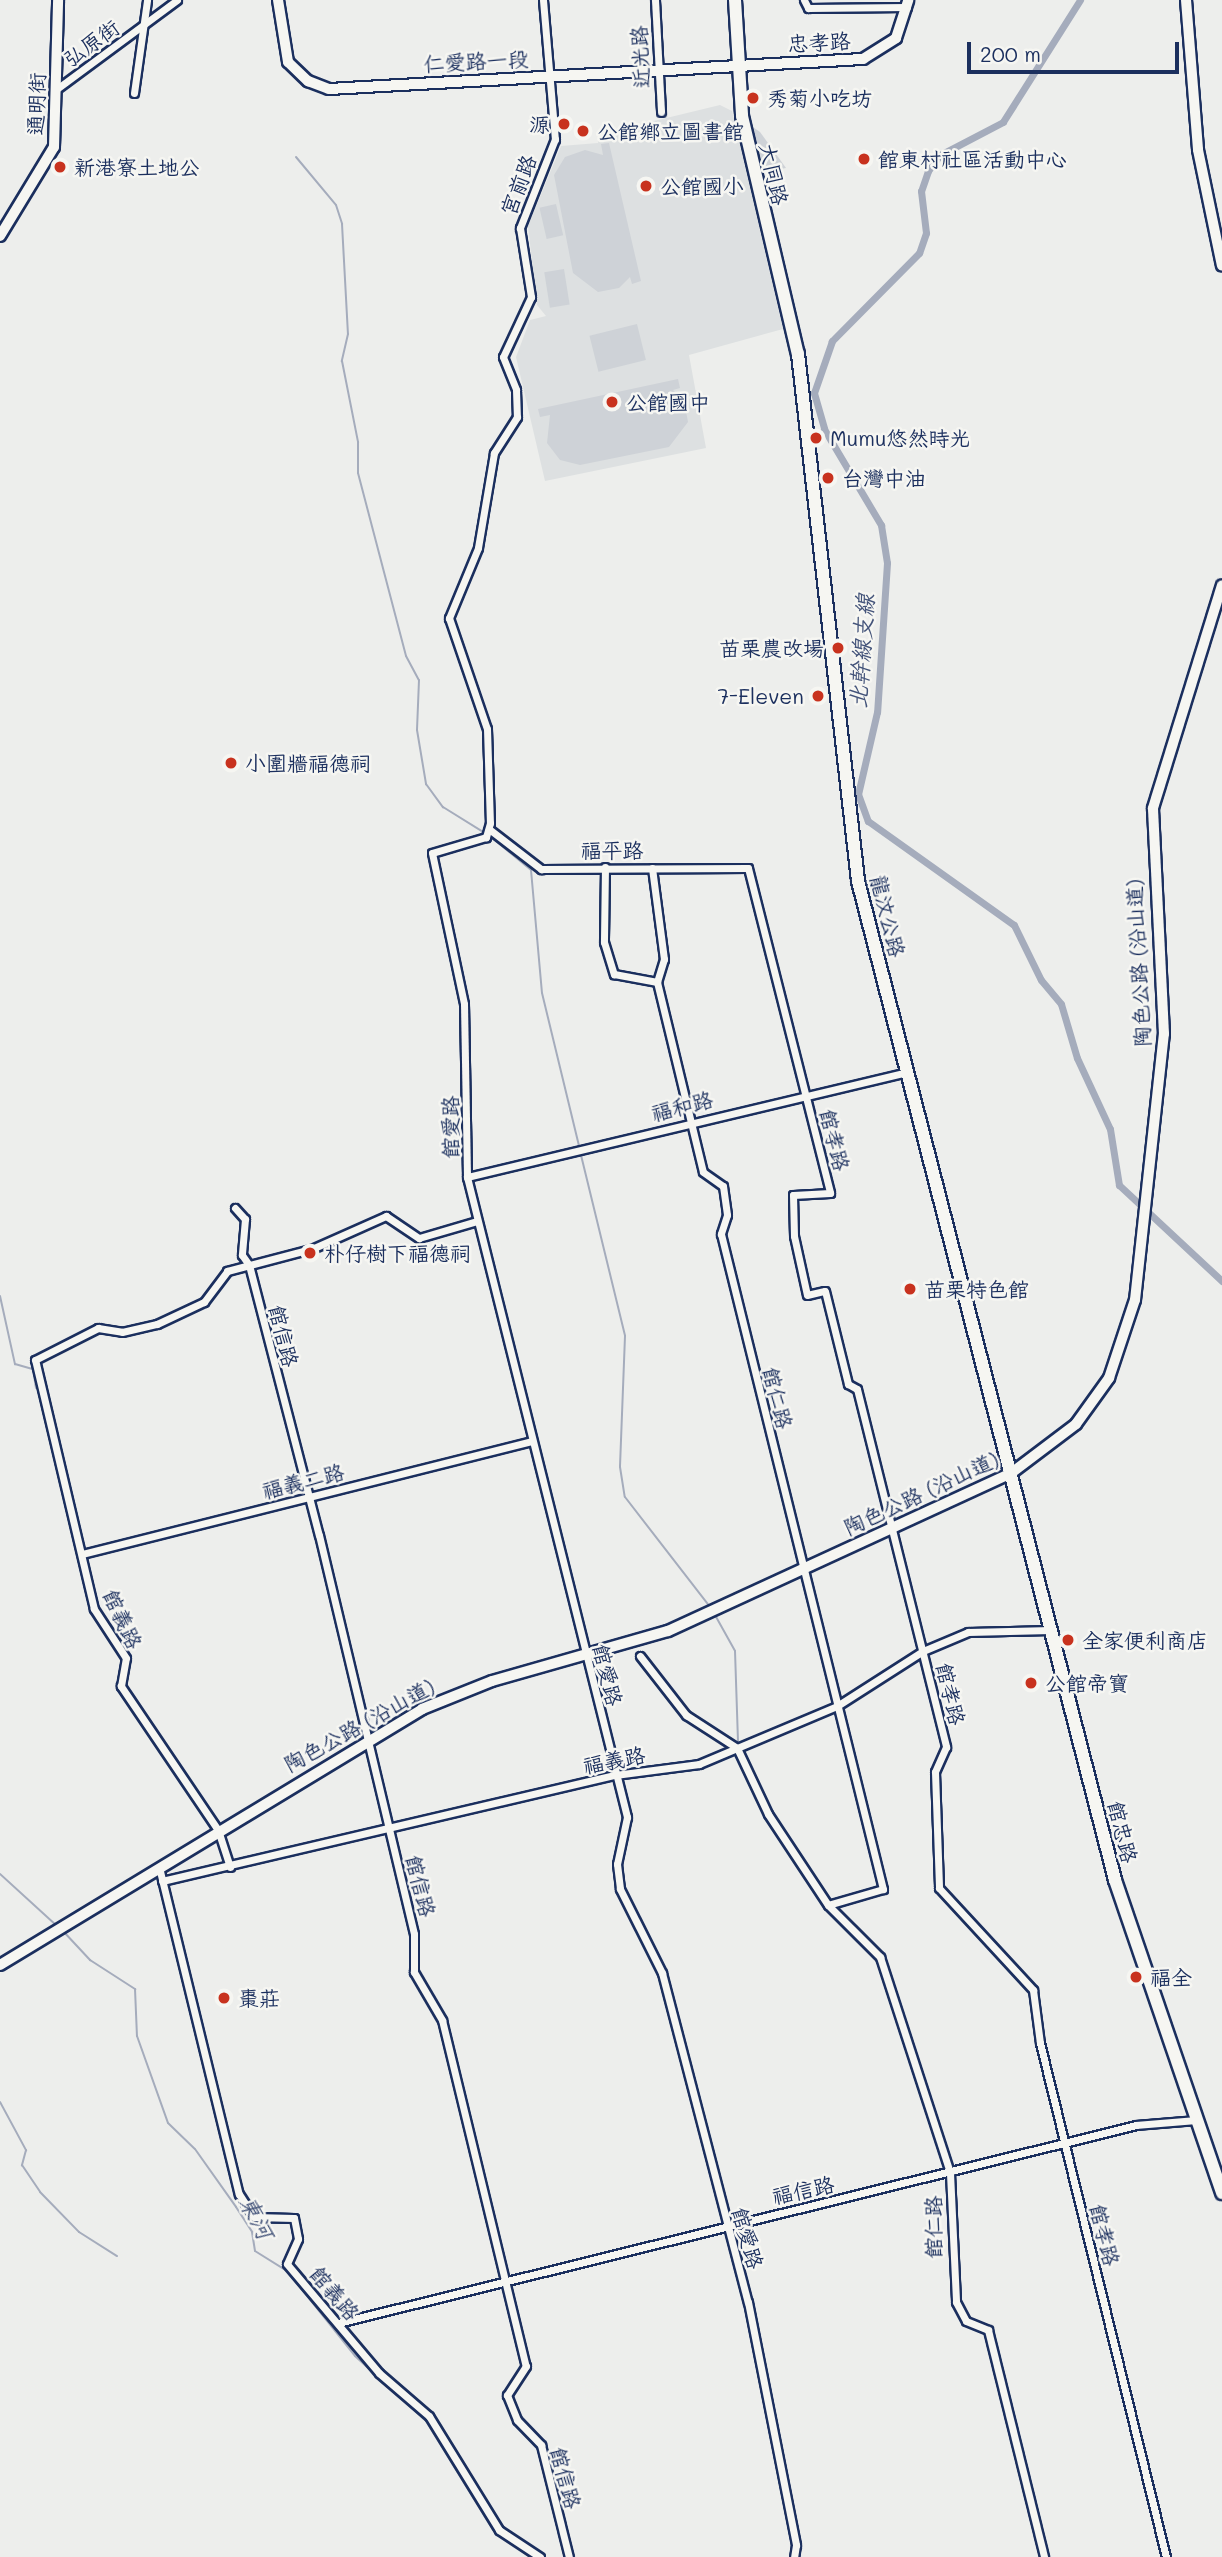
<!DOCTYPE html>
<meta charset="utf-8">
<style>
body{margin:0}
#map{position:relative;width:1222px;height:2557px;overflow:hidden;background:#edeeec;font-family:Mali,"LXGW WenKai TC",sans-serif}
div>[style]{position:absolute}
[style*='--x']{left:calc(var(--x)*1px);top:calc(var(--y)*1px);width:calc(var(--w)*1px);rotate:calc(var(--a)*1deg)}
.built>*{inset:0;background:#dde0e1}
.green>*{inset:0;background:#ced2d7;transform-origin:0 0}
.stream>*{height:2px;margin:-1px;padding:0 1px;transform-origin:1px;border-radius:1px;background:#a5acbc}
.canal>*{height:7px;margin:-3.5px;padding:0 3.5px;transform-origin:3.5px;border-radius:3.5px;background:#a5acbc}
.roads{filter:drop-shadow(2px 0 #1b2f5e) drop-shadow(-2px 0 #1b2f5e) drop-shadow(0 2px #1b2f5e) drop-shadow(0 -2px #1b2f5e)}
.street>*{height:7px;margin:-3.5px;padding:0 3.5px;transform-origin:3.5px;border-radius:3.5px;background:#f6f6f2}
.secondary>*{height:10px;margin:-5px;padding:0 5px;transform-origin:5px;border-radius:5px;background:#f6f6f2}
.primary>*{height:12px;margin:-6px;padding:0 6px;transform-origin:6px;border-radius:6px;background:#f6f6f2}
.dots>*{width:19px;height:19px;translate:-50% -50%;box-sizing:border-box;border:4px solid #f6f6f2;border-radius:50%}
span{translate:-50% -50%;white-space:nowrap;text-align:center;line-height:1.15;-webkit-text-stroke:5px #f6f6f2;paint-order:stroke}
.street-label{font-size:21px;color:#1b2f5e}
.poi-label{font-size:21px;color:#1b2f5e}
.left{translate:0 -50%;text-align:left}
.right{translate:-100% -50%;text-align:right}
.water-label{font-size:23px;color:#44547a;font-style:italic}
.scale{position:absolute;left:967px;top:42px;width:212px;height:32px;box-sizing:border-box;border:4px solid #1b2f5e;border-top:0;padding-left:9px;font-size:21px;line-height:24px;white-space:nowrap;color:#1b2f5e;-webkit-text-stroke:5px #f6f6f2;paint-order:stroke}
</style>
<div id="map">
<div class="built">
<i style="clip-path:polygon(720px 105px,732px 111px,783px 329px,689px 355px,706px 448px,545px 481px,516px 357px,530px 320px,546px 316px,537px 305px,528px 226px,561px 146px,598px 143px,601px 127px,617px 130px)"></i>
</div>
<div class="green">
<i style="clip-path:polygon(750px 125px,760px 132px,786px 168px,758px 173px)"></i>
<i style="clip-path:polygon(609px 143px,641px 281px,632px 284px,630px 277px,619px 288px,598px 292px,573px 273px,554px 175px,565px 157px,585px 150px,603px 155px,601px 144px)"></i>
<i style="left:556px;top:204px;width:32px;height:17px;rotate:77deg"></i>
<i style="left:564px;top:269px;width:36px;height:20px;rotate:81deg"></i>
<i style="left:637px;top:324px;width:37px;height:49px;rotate:76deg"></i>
<i style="clip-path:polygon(678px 379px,680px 388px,673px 390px,684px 401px,688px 422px,669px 447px,580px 465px,560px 460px,547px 443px,550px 415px,540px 417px,538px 409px)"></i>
</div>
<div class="stream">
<i style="--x:296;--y:157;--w:62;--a:50.2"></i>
<i style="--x:336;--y:205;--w:20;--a:72"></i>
<i style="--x:342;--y:224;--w:110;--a:86.9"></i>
<i style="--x:348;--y:334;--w:28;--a:103"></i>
<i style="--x:342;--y:361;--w:83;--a:78.8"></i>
<i style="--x:358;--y:442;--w:31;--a:90"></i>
<i style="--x:358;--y:473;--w:189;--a:75.3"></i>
<i style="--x:406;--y:656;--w:27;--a:62"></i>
<i style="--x:419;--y:680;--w:50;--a:92.3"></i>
<i style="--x:417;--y:730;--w:55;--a:80.5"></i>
<i style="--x:426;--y:784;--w:29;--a:54"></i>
<i style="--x:443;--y:807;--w:49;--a:31.8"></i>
<i style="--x:490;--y:836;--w:53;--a:39.7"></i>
<i style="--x:531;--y:870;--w:123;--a:84.9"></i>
<i style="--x:542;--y:993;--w:157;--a:76.4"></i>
<i style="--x:565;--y:872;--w:31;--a:2"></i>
<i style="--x:580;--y:1151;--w:190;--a:76.3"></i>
<i style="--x:625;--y:1336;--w:131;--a:92.2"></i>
<i style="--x:620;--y:1467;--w:30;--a:81"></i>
<i style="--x:625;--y:1497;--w:139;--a:52.3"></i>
<i style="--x:0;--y:1296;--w:70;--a:77.6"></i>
<i style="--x:15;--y:1364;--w:19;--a:16"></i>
<i style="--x:33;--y:1369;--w:19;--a:81"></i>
<i style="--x:715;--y:1615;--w:41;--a:60.9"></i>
<i style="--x:735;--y:1651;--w:90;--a:88.1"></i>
<i style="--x:0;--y:1874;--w:76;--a:42.3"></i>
<i style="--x:63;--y:1931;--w:40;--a:47"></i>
<i style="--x:90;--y:1960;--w:54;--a:32.8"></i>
<i style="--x:135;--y:1989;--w:47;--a:87.6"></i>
<i style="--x:137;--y:2036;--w:92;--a:70.4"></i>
<i style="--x:168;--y:2123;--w:37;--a:44"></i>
<i style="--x:195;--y:2149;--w:71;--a:54.7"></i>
<i style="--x:236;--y:2207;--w:30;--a:57"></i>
<i style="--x:252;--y:2232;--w:19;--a:81"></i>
<i style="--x:255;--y:2251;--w:39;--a:32"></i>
<i style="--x:288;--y:2272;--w:107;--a:51.4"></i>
<i style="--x:355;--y:2356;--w:96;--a:42.5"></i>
<i style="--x:426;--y:2421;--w:128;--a:58.4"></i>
<i style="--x:493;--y:2530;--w:46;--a:36.1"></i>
<i style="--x:0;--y:2102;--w:55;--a:61.6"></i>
<i style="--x:26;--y:2150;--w:16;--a:105"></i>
<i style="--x:22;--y:2165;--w:32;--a:56"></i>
<i style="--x:40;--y:2192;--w:56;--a:45.7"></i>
<i style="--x:79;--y:2232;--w:45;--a:32.3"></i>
</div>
<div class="canal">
<i style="--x:1080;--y:0;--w:144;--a:122.3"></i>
<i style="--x:1003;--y:122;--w:71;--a:152.4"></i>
<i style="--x:940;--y:155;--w:20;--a:127"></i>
<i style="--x:928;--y:171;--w:21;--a:109"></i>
<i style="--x:921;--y:191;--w:42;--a:83.2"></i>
<i style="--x:926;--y:233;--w:21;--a:109"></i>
<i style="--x:919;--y:253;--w:124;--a:134.7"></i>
<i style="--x:832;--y:341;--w:55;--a:109.1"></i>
<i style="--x:814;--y:393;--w:37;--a:74"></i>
<i style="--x:824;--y:429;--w:112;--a:59.3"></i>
<i style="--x:881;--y:525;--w:38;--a:81"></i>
<i style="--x:887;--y:563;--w:149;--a:93.8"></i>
<i style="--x:877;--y:712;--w:84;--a:103"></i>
<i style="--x:858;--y:794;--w:29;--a:70"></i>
<i style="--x:868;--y:821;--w:179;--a:35.5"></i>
<i style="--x:1014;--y:925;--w:61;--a:63.9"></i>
<i style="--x:1041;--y:980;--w:31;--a:50"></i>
<i style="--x:1061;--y:1004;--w:56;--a:73.5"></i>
<i style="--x:1077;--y:1058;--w:78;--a:65.1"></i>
<i style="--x:1110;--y:1129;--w:57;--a:80.9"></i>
<i style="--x:1119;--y:1185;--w:141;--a:43"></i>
</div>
<div class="roads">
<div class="street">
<i style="--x:543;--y:0;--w:140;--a:85.1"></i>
<i style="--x:555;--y:139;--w:96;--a:111.5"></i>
<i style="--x:520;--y:228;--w:70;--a:80.9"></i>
<i style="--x:531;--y:297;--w:66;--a:115"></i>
<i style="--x:503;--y:357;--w:35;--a:68"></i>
<i style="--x:516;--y:390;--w:27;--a:88"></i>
<i style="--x:517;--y:417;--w:43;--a:122.6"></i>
<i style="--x:494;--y:453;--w:96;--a:99.6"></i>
<i style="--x:478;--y:548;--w:76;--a:112.5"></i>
<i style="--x:449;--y:618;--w:117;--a:71.1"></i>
<i style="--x:487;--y:729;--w:94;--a:88.2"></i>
<i style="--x:490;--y:823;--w:15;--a:106"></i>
<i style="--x:486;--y:837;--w:56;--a:163.5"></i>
<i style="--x:432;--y:853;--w:154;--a:78"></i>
<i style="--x:464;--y:1004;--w:173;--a:89"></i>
<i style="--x:467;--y:1177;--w:660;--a:75.96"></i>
<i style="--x:627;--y:1817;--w:48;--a:102"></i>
<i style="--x:617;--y:1864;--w:25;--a:83"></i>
<i style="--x:620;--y:1889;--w:94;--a:63.4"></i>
<i style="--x:662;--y:1973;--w:340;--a:75.4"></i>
<i style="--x:748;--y:2302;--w:248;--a:78.8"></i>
<i style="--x:796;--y:2545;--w:12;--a:99"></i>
<i style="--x:655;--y:0;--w:112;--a:86.9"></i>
<i style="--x:804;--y:0;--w:9;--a:63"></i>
<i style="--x:808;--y:8;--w:99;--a:-0.6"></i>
<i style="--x:58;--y:88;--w:148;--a:-36.5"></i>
<i style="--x:134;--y:93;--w:94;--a:-82"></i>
<i style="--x:489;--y:829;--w:66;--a:37.6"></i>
<i style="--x:541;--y:869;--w:207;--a:-0.3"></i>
<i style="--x:748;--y:868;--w:335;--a:75.8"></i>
<i style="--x:830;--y:1193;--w:37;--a:177"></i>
<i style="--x:793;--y:1195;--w:41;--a:88.6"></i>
<i style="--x:794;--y:1236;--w:60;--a:77.6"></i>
<i style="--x:807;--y:1295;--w:18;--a:-13"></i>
<i style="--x:825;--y:1291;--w:96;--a:76.1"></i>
<i style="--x:848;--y:1384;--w:10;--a:29"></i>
<i style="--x:857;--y:1389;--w:369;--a:76"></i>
<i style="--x:946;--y:1747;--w:27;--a:114"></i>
<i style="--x:935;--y:1772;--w:116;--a:88"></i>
<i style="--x:939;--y:1888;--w:139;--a:47.3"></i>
<i style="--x:1033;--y:1990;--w:53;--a:82.5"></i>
<i style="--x:1040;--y:2043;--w:529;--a:76.23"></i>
<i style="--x:605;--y:867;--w:75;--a:90.8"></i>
<i style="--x:604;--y:942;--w:34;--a:73"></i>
<i style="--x:614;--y:974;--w:44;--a:10.5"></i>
<i style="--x:652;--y:868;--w:92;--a:82.5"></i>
<i style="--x:664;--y:959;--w:24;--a:107"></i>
<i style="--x:657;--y:982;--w:195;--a:76.4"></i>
<i style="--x:703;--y:1172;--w:24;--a:35"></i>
<i style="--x:723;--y:1186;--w:29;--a:82"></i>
<i style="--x:727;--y:1215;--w:20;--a:108"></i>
<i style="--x:721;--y:1234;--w:675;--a:76.11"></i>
<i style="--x:883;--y:1889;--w:57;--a:163.8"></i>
<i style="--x:467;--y:1177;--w:452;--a:-13.4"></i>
<i style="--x:235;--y:1208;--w:15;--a:48"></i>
<i style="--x:245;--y:1219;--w:36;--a:95"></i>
<i style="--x:242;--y:1255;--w:12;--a:55"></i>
<i style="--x:249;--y:1265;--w:279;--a:75.5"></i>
<i style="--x:319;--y:1535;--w:410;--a:76.6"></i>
<i style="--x:414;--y:1934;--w:38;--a:90"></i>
<i style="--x:414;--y:1972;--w:56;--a:59.7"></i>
<i style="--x:442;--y:2020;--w:356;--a:76.4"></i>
<i style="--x:526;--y:2366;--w:35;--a:123"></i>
<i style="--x:507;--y:2395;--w:27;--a:68"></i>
<i style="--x:517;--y:2420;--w:35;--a:46"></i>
<i style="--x:541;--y:2445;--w:115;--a:76"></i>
<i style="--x:82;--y:1554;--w:463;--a:-14.1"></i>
<i style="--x:640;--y:1656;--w:75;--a:52.1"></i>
<i style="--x:686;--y:1715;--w:61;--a:32.9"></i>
<i style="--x:737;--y:1748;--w:73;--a:64.8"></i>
<i style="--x:768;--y:1814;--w:109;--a:56.6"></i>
<i style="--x:828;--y:1905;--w:74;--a:45"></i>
<i style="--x:880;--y:1957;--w:227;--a:72"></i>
<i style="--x:950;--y:2173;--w:129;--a:87.3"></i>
<i style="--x:956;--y:2302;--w:21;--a:62"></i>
<i style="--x:966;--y:2321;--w:24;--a:22"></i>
<i style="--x:988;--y:2330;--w:234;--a:76.1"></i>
<i style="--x:159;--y:1867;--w:337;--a:76.3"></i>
<i style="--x:239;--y:2194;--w:27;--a:57"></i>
<i style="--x:254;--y:2217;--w:40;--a:1.4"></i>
<i style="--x:294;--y:2218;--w:21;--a:79"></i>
<i style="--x:298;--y:2239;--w:27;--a:114"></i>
<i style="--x:287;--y:2264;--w:143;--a:49.8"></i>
<i style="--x:379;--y:2373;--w:66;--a:40.7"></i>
<i style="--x:429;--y:2416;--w:134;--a:58.4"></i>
<i style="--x:499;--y:2530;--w:49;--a:33.4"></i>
<i style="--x:230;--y:1867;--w:39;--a:-108"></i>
<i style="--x:218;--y:1830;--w:174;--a:-124"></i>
<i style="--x:121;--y:1686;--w:28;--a:-80"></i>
<i style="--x:126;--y:1658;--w:59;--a:-123.1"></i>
<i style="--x:94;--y:1609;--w:256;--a:-103.3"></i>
<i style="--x:35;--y:1360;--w:71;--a:-26.9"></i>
<i style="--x:98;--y:1328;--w:24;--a:9"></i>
<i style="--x:122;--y:1332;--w:36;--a:-13"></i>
<i style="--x:157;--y:1324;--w:52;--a:-25.1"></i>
<i style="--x:204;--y:1302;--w:39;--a:-53"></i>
<i style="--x:227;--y:1271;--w:90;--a:-14.8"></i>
<i style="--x:314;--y:1248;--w:79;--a:-24"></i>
<i style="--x:386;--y:1216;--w:40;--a:34"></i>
<i style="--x:419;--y:1238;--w:60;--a:-16.3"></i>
<i style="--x:162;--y:1881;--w:465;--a:-13.2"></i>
<i style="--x:615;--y:1775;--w:85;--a:-7.5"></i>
<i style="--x:699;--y:1764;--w:150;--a:-22.8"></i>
<i style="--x:837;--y:1706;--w:102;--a:-32.6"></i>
<i style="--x:923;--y:1651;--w:49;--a:-22.9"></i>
<i style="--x:968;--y:1632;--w:83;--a:-1.4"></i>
<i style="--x:338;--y:2323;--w:822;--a:-13.93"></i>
<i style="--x:1136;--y:2125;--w:60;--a:-4.8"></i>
</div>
<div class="secondary">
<i style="--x:278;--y:0;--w:63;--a:80.8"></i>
<i style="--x:288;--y:62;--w:28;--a:44"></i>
<i style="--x:308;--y:81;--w:22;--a:21"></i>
<i style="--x:329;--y:89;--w:535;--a:-3.22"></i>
<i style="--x:863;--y:59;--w:39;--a:-32"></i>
<i style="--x:896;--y:38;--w:40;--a:-72"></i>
<i style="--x:1186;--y:0;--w:150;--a:85.4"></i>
<i style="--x:1198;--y:150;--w:118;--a:78.3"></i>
<i style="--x:0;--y:236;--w:104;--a:-58.8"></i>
<i style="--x:54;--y:147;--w:147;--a:-88.4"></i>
<i style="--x:0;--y:1965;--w:494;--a:-31.2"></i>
<i style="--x:422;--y:1709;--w:75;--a:-21.8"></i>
<i style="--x:492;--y:1681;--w:183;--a:-15.9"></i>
<i style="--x:668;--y:1631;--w:376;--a:-24.7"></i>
<i style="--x:1010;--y:1474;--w:83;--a:-37.1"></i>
<i style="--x:1076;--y:1424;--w:57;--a:-54.3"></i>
<i style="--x:1109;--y:1378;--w:82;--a:-71.6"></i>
<i style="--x:1135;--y:1300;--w:268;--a:-83.8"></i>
<i style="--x:1164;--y:1034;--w:226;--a:-92.8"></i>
<i style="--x:1153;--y:808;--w:233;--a:-72.8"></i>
</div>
<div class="primary">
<i style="--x:735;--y:0;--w:116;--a:86.5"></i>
<i style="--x:742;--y:116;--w:244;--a:76.8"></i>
<i style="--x:798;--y:354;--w:530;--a:83.5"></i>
<i style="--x:858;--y:881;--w:1032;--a:75.57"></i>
<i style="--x:1115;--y:1880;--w:331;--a:71.1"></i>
</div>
</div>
<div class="dots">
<i style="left:753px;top:98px;background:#c8321e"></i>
<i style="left:564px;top:124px;background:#c8321e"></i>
<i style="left:583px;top:131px;background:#c8321e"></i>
<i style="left:864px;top:159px;background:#c8321e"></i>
<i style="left:60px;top:167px;background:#c8321e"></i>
<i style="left:646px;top:186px;background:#c8321e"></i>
<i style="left:612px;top:402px;background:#c8321e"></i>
<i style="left:816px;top:438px;background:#c8321e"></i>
<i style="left:828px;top:478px;background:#c8321e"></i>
<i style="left:838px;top:648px;background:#c8321e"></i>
<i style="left:818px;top:696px;background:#c8321e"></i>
<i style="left:231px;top:763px;background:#c8321e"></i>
<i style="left:310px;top:1253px;background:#c8321e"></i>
<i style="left:910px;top:1289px;background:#c8321e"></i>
<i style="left:1068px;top:1640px;background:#c8321e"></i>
<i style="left:1031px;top:1683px;background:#c8321e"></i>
<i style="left:1136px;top:1977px;background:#c8321e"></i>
<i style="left:224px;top:1998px;background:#c8321e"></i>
</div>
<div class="street-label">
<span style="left:819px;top:42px;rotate:-3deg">忠孝路</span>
<span style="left:91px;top:43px;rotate:-36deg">弘原街</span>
<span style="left:640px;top:57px;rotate:-93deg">近光路</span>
<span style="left:476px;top:61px;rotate:-3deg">仁愛路一段</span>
<span style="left:36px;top:104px;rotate:-88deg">通明街</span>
<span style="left:774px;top:174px;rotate:77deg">大同路</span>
<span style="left:518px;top:185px;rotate:-69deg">宮前路</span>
<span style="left:612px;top:850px">福平路</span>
<span style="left:888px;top:916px;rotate:76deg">龍汶公路</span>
<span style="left:1138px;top:963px;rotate:-93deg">陶色公路 (沿山道)</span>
<span style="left:682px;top:1106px;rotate:-14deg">福和路</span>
<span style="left:450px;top:1127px;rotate:-90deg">館愛路</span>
<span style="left:835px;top:1140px;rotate:76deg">館孝路</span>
<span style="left:284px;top:1336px;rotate:76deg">館信路</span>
<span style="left:778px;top:1398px;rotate:76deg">館仁路</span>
<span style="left:303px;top:1481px;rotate:-14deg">福義二路</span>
<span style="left:921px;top:1493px;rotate:-25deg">陶色公路 (沿山道)</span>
<span style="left:123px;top:1619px;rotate:65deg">館義路</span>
<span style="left:608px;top:1675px;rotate:76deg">館愛路</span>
<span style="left:951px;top:1694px;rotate:77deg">館孝路</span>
<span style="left:359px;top:1725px;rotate:-29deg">陶色公路 (沿山道)</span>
<span style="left:614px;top:1760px;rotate:-11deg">福義路</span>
<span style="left:1123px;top:1832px;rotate:76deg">館忠路</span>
<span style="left:421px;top:1886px;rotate:76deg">館信路</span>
<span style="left:803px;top:2190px;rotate:-12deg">福信路</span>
<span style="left:933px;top:2227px;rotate:-90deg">館仁路</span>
<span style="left:1105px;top:2235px;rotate:76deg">館孝路</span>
<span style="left:748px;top:2238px;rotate:74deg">館愛路</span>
<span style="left:335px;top:2293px;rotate:50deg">館義路</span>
<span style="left:566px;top:2478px;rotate:75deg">館信路</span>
</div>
<div class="poi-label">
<span class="left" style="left:767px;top:98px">秀菊小吃坊</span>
<span class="right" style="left:550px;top:124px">源</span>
<span class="left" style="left:597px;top:131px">公館鄉立圖書館</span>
<span class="left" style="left:878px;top:159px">館東村社區活動中心</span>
<span class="left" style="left:74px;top:167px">新港寮土地公</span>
<span class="left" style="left:660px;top:186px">公館國小</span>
<span class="left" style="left:626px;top:402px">公館國中</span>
<span class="left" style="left:830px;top:438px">Mumu悠然時光</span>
<span class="left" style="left:842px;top:478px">台灣中油</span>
<span class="right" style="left:824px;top:648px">苗栗農改場</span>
<span class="right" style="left:804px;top:696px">7-Eleven</span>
<span class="left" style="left:245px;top:763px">小圍牆福德祠</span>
<span class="left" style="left:324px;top:1253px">朴仔樹下福德祠</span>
<span class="left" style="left:924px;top:1289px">苗栗特色館</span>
<span class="left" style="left:1082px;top:1640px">全家便利商店</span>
<span class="left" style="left:1045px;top:1683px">公館帝寶</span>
<span class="left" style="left:1150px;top:1977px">福全</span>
<span class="left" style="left:238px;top:1998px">棗莊</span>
</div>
<div class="water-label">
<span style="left:861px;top:651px;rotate:-86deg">北幹線支線</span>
<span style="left:257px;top:2217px;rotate:62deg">東河</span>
</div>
<div class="scale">200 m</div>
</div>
